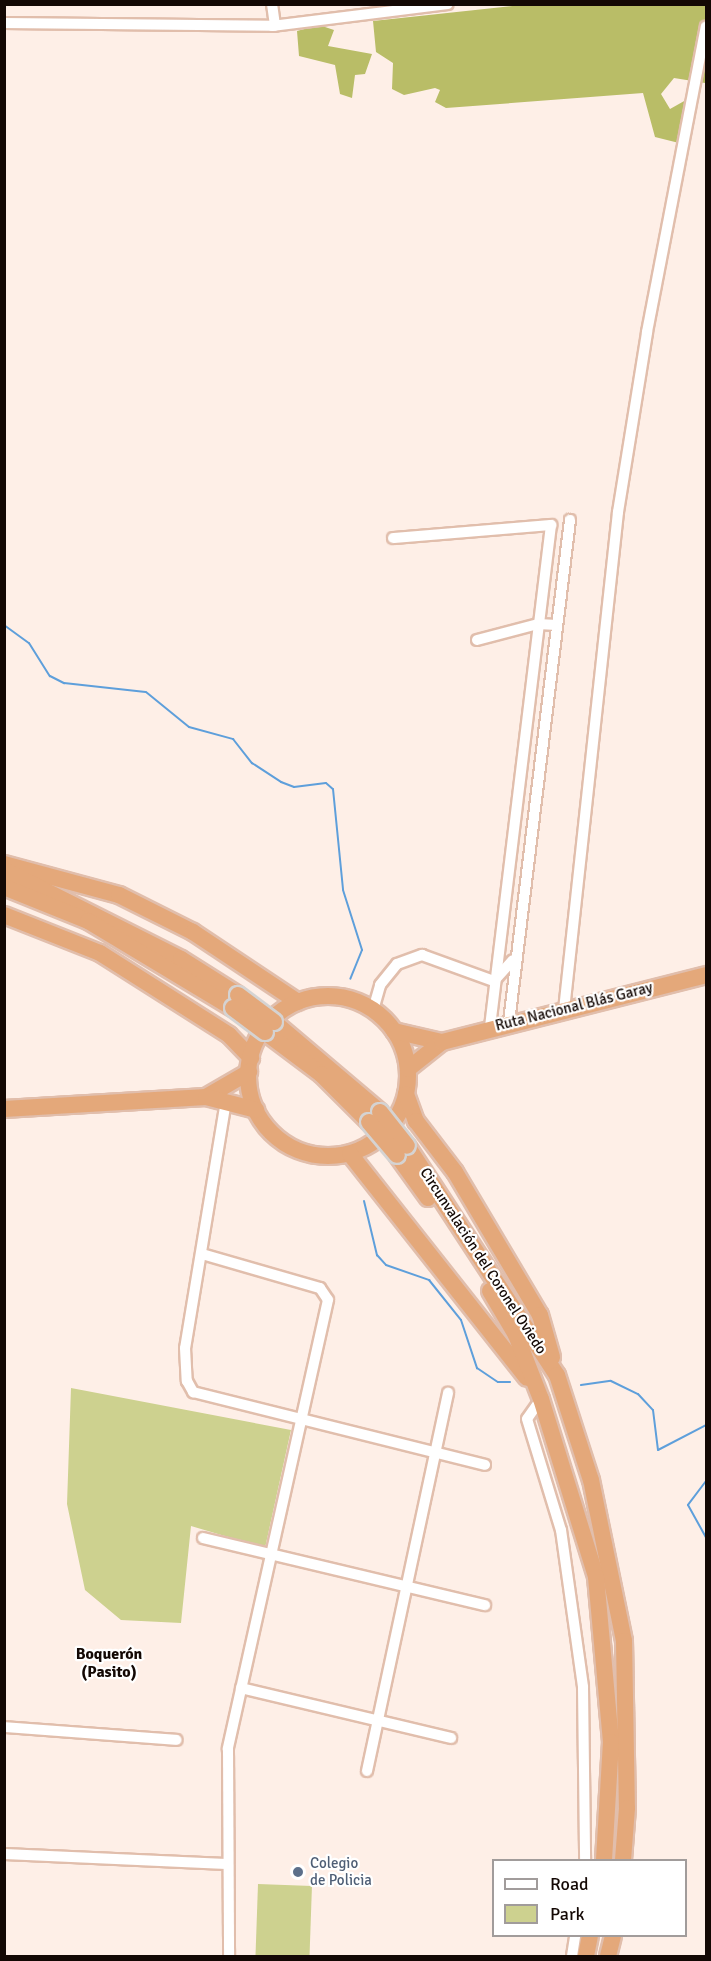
<!DOCTYPE html>
<meta charset="utf-8">
<style>
body{margin:0}
#map{position:relative;width:711px;height:1961px;overflow:hidden;background:#feefe7;font-family:Signika,sans-serif}
div>[style]{position:absolute}
[style*='--x']{left:calc(var(--x)*1px);top:calc(var(--y)*1px);width:calc(var(--w)*1px);rotate:calc(var(--a)*1deg)}
.green>*{inset:0;background:#cdd18f;transform-origin:0 0}
.forest>*{inset:0;background:#b9bd67}
.stream>*{height:2px;margin:-1px;padding:0 1px;transform-origin:1px;border-radius:1px;background:#5e9fdb}
.roads{filter:drop-shadow(2px 0 #e1beac) drop-shadow(-2px 0 #e1beac) drop-shadow(0 2px #e1beac) drop-shadow(0 -2px #e1beac)}
.minor>*{height:10px;margin:-5px;padding:0 5px;transform-origin:5px;border-radius:5px;background:#fff}
.highway>*{height:16px;margin:-8px;padding:0 8px;transform-origin:8px;border-radius:8px;background:#e4a87a}
.highway>.ring{margin:-8px;padding:0;box-sizing:content-box;background:none;border:16px solid #e4a87a;border-radius:50%}
.bridges{filter:drop-shadow(2px 0 #d5d3d2) drop-shadow(-2px 0 #d5d3d2) drop-shadow(0 2px #d5d3d2) drop-shadow(0 -2px #d5d3d2)}
.highway-bridge>*{height:16px;margin:-8px;padding:0 8px;transform-origin:8px;border-radius:8px;background:#e4a87a}
.dots>*{width:16px;height:16px;translate:-50% -50%;box-sizing:border-box;border:3px solid #fff;border-radius:50%}
span{translate:-50% -50%;white-space:nowrap;text-align:center;line-height:1.15;-webkit-text-stroke:4.5px #fff;paint-order:stroke}
.street-label{font-size:15px;color:#130804}
.service-label{font-size:15px;color:#4e5e75}
.left{translate:0 -50%;text-align:left}
.neighbourhood-label{font-size:16px;color:#130804;font-weight:700}
.frame{position:absolute;inset:0;border:6px solid #130804;pointer-events:none}
.legend{position:absolute;left:492px;top:1859px;width:195px;height:78px;box-sizing:border-box;background:#fff;border:2px solid #a19c9b;margin:0;padding:8px 10px;list-style:none;font-size:18px;color:#130804}
.legend li{display:flex;align-items:center;gap:12px;height:30px}
.legend b{width:30px;border:2px solid #a19c9b}
</style>
<div id="map">
<div class="green">
<i style="clip-path:polygon(71px 1388px,291px 1430px,265px 1548px,191px 1526px,181px 1623px,121px 1620px,85px 1590px,67px 1504px)"></i>
<i style="left:258px;top:1884px;width:54px;height:72px;rotate:2deg"></i>
</div>
<div class="forest">
<i style="clip-path:polygon(521px 5px,706px 5px,705px 83px,674px 78px,661px 94px,670px 109px,686px 100px,691px 104px,679px 143px,655px 137px,643px 93px,446px 108px,435px 102px,440px 90px,435px 88px,404px 95px,392px 89px,393px 63px,376px 52px,373px 21px)"></i>
<i style="clip-path:polygon(319px 25px,334px 30px,328px 46px,372px 54px,365px 74px,355px 75px,352px 98px,340px 94px,335px 65px,299px 56px,297px 31px)"></i>
</div>
<div class="stream">
<i style="--x:4;--y:625;--w:31;--a:36"></i>
<i style="--x:29;--y:643;--w:39;--a:58"></i>
<i style="--x:50;--y:676;--w:16;--a:27"></i>
<i style="--x:64;--y:683;--w:82;--a:6.3"></i>
<i style="--x:146;--y:692;--w:55;--a:39.1"></i>
<i style="--x:189;--y:727;--w:46;--a:15.3"></i>
<i style="--x:233;--y:739;--w:31;--a:52"></i>
<i style="--x:252;--y:763;--w:35;--a:33"></i>
<i style="--x:281;--y:782;--w:14;--a:21"></i>
<i style="--x:294;--y:787;--w:32;--a:-7"></i>
<i style="--x:326;--y:783;--w:9;--a:41"></i>
<i style="--x:333;--y:789;--w:101;--a:84.3"></i>
<i style="--x:343;--y:890;--w:63;--a:72.4"></i>
<i style="--x:362;--y:950;--w:31;--a:112"></i>
<i style="--x:364;--y:1201;--w:56;--a:76.5"></i>
<i style="--x:377;--y:1255;--w:13;--a:48"></i>
<i style="--x:386;--y:1265;--w:46;--a:19.2"></i>
<i style="--x:429;--y:1280;--w:51;--a:51.3"></i>
<i style="--x:461;--y:1320;--w:51;--a:71.6"></i>
<i style="--x:477;--y:1368;--w:25;--a:34"></i>
<i style="--x:498;--y:1382;--w:12;--a:0"></i>
<i style="--x:581;--y:1385;--w:30;--a:-8"></i>
<i style="--x:611;--y:1381;--w:30;--a:26"></i>
<i style="--x:638;--y:1394;--w:22;--a:47"></i>
<i style="--x:653;--y:1410;--w:40;--a:82.9"></i>
<i style="--x:658;--y:1450;--w:54;--a:-27.5"></i>
<i style="--x:706;--y:1481;--w:30;--a:127"></i>
<i style="--x:688;--y:1505;--w:38;--a:61"></i>
</div>
<div class="roads">
<div class="minor">
<i style="--x:272;--y:4;--w:22;--a:82"></i>
<i style="--x:4;--y:23;--w:268;--a:0.6"></i>
<i style="--x:272;--y:26;--w:177;--a:-7.1"></i>
<i style="--x:393;--y:538;--w:159;--a:-4.7"></i>
<i style="--x:551;--y:525;--w:506;--a:96.93"></i>
<i style="--x:477;--y:640;--w:63;--a:-14.7"></i>
<i style="--x:538;--y:624;--w:19;--a:3"></i>
<i style="--x:373;--y:1010;--w:26;--a:-74"></i>
<i style="--x:380;--y:985;--w:27;--a:-51"></i>
<i style="--x:397;--y:964;--w:27;--a:-20"></i>
<i style="--x:422;--y:955;--w:77;--a:19.9"></i>
<i style="--x:494;--y:981;--w:28;--a:-48"></i>
<i style="--x:564;--y:1010;--w:501;--a:-83.81"></i>
<i style="--x:618;--y:512;--w:182;--a:-80.8"></i>
<i style="--x:647;--y:332;--w:311;--a:-79.1"></i>
<i style="--x:509;--y:1022;--w:506;--a:-83.07"></i>
<i style="--x:226;--y:1101;--w:250;--a:99.4"></i>
<i style="--x:185;--y:1348;--w:33;--a:87"></i>
<i style="--x:187;--y:1381;--w:13;--a:61"></i>
<i style="--x:193;--y:1392;--w:301;--a:14"></i>
<i style="--x:202;--y:1254;--w:123;--a:16.1"></i>
<i style="--x:320;--y:1288;--w:14;--a:56"></i>
<i style="--x:328;--y:1300;--w:460;--a:102.6"></i>
<i style="--x:228;--y:1749;--w:207;--a:89.7"></i>
<i style="--x:541;--y:1399;--w:24;--a:125"></i>
<i style="--x:527;--y:1419;--w:116;--a:73"></i>
<i style="--x:561;--y:1530;--w:159;--a:82"></i>
<i style="--x:583;--y:1687;--w:173;--a:89.3"></i>
<i style="--x:203;--y:1538;--w:290;--a:13.4"></i>
<i style="--x:241;--y:1688;--w:216;--a:13.4"></i>
<i style="--x:4;--y:1727;--w:173;--a:4.3"></i>
<i style="--x:367;--y:1771;--w:387;--a:-77.9"></i>
<i style="--x:4;--y:1854;--w:223;--a:2.6"></i>
<i style="--x:572;--y:1956;--w:20;--a:-81"></i>
</div>
<div class="highway">
<i style="--x:4;--y:864;--w:119;--a:15.1"></i>
<i style="--x:119;--y:895;--w:83;--a:26.6"></i>
<i style="--x:193;--y:932;--w:126;--a:33.7"></i>
<i style="--x:4;--y:870;--w:198;--a:26.7"></i>
<i style="--x:181;--y:959;--w:67;--a:32.3"></i>
<i style="--x:4;--y:887;--w:91;--a:22"></i>
<i style="--x:88;--y:921;--w:169;--a:31"></i>
<i style="--x:4;--y:915;--w:103;--a:21.6"></i>
<i style="--x:100;--y:953;--w:153;--a:32.4"></i>
<i style="--x:229;--y:1035;--w:32;--a:46"></i>
<i class="ring" style="left:248px;top:996px;width:144px;height:144px"></i>
<i style="--x:274;--y:1022;--w:139;--a:40.3"></i>
<i style="--x:394;--y:1031;--w:49;--a:12.9"></i>
<i style="--x:265;--y:1032;--w:70;--a:36.9"></i>
<i style="--x:321;--y:1074;--w:68;--a:45"></i>
<i style="--x:408;--y:1069;--w:43;--a:-38.5"></i>
<i style="--x:442;--y:1042;--w:272;--a:-14.2"></i>
<i style="--x:406;--y:1094;--w:29;--a:70"></i>
<i style="--x:416;--y:1121;--w:64;--a:52.6"></i>
<i style="--x:455;--y:1172;--w:166;--a:59.3"></i>
<i style="--x:540;--y:1315;--w:44;--a:74.1"></i>
<i style="--x:206;--y:1097;--w:50;--a:-30.2"></i>
<i style="--x:4;--y:1109;--w:202;--a:-3.4"></i>
<i style="--x:206;--y:1097;--w:52;--a:14.6"></i>
<i style="--x:407;--y:1146;--w:274;--a:56.8"></i>
<i style="--x:557;--y:1375;--w:110;--a:72.1"></i>
<i style="--x:591;--y:1480;--w:164;--a:78.4"></i>
<i style="--x:624;--y:1641;--w:167;--a:89"></i>
<i style="--x:627;--y:1808;--w:52;--a:94.4"></i>
<i style="--x:350;--y:1154;--w:285;--a:51.7"></i>
<i style="--x:397;--y:1155;--w:53;--a:54.2"></i>
<i style="--x:490;--y:1291;--w:51;--a:59.4"></i>
<i style="--x:516;--y:1335;--w:69;--a:68.7"></i>
<i style="--x:541;--y:1399;--w:186;--a:72.8"></i>
<i style="--x:596;--y:1577;--w:166;--a:84.8"></i>
<i style="--x:611;--y:1742;--w:118;--a:93.4"></i>
<i style="--x:586;--y:1956;--w:20;--a:-79"></i>
<i style="--x:608;--y:1956;--w:21;--a:-76"></i>
</div>
</div>
<div class="bridges">
<div class="highway-bridge">
<i style="--x:238;--y:995;--w:45;--a:36.9"></i>
<i style="--x:233;--y:1008;--w:40;--a:37"></i>
<i style="--x:380;--y:1112;--w:43;--a:51.5"></i>
<i style="--x:369;--y:1122;--w:43;--a:49.7"></i>
</div>
</div>
<div class="dots">
<i style="left:298px;top:1872px;background:#5c6f8a"></i>
</div>
<div class="street-label">
<span style="left:574px;top:1007px;rotate:-14deg">Ruta Nacional Blás Garay</span>
<span style="left:483px;top:1261px;rotate:57deg">Circunvalación del Coronel Oviedo</span>
</div>
<div class="service-label">
<span class="left" style="left:310px;top:1872px">Colegio<br>de Policia</span>
</div>
<div class="neighbourhood-label">
<span style="left:109px;top:1663px">Boquerón<br>(Pasito)</span>
</div>
<div class="frame"></div>
<ul class="legend">
<li><b style="height:8px;background:#fff"></b>Road</li>
<li><b style="height:16px;background:#cdd18f"></b>Park</li>
</ul>
</div>
